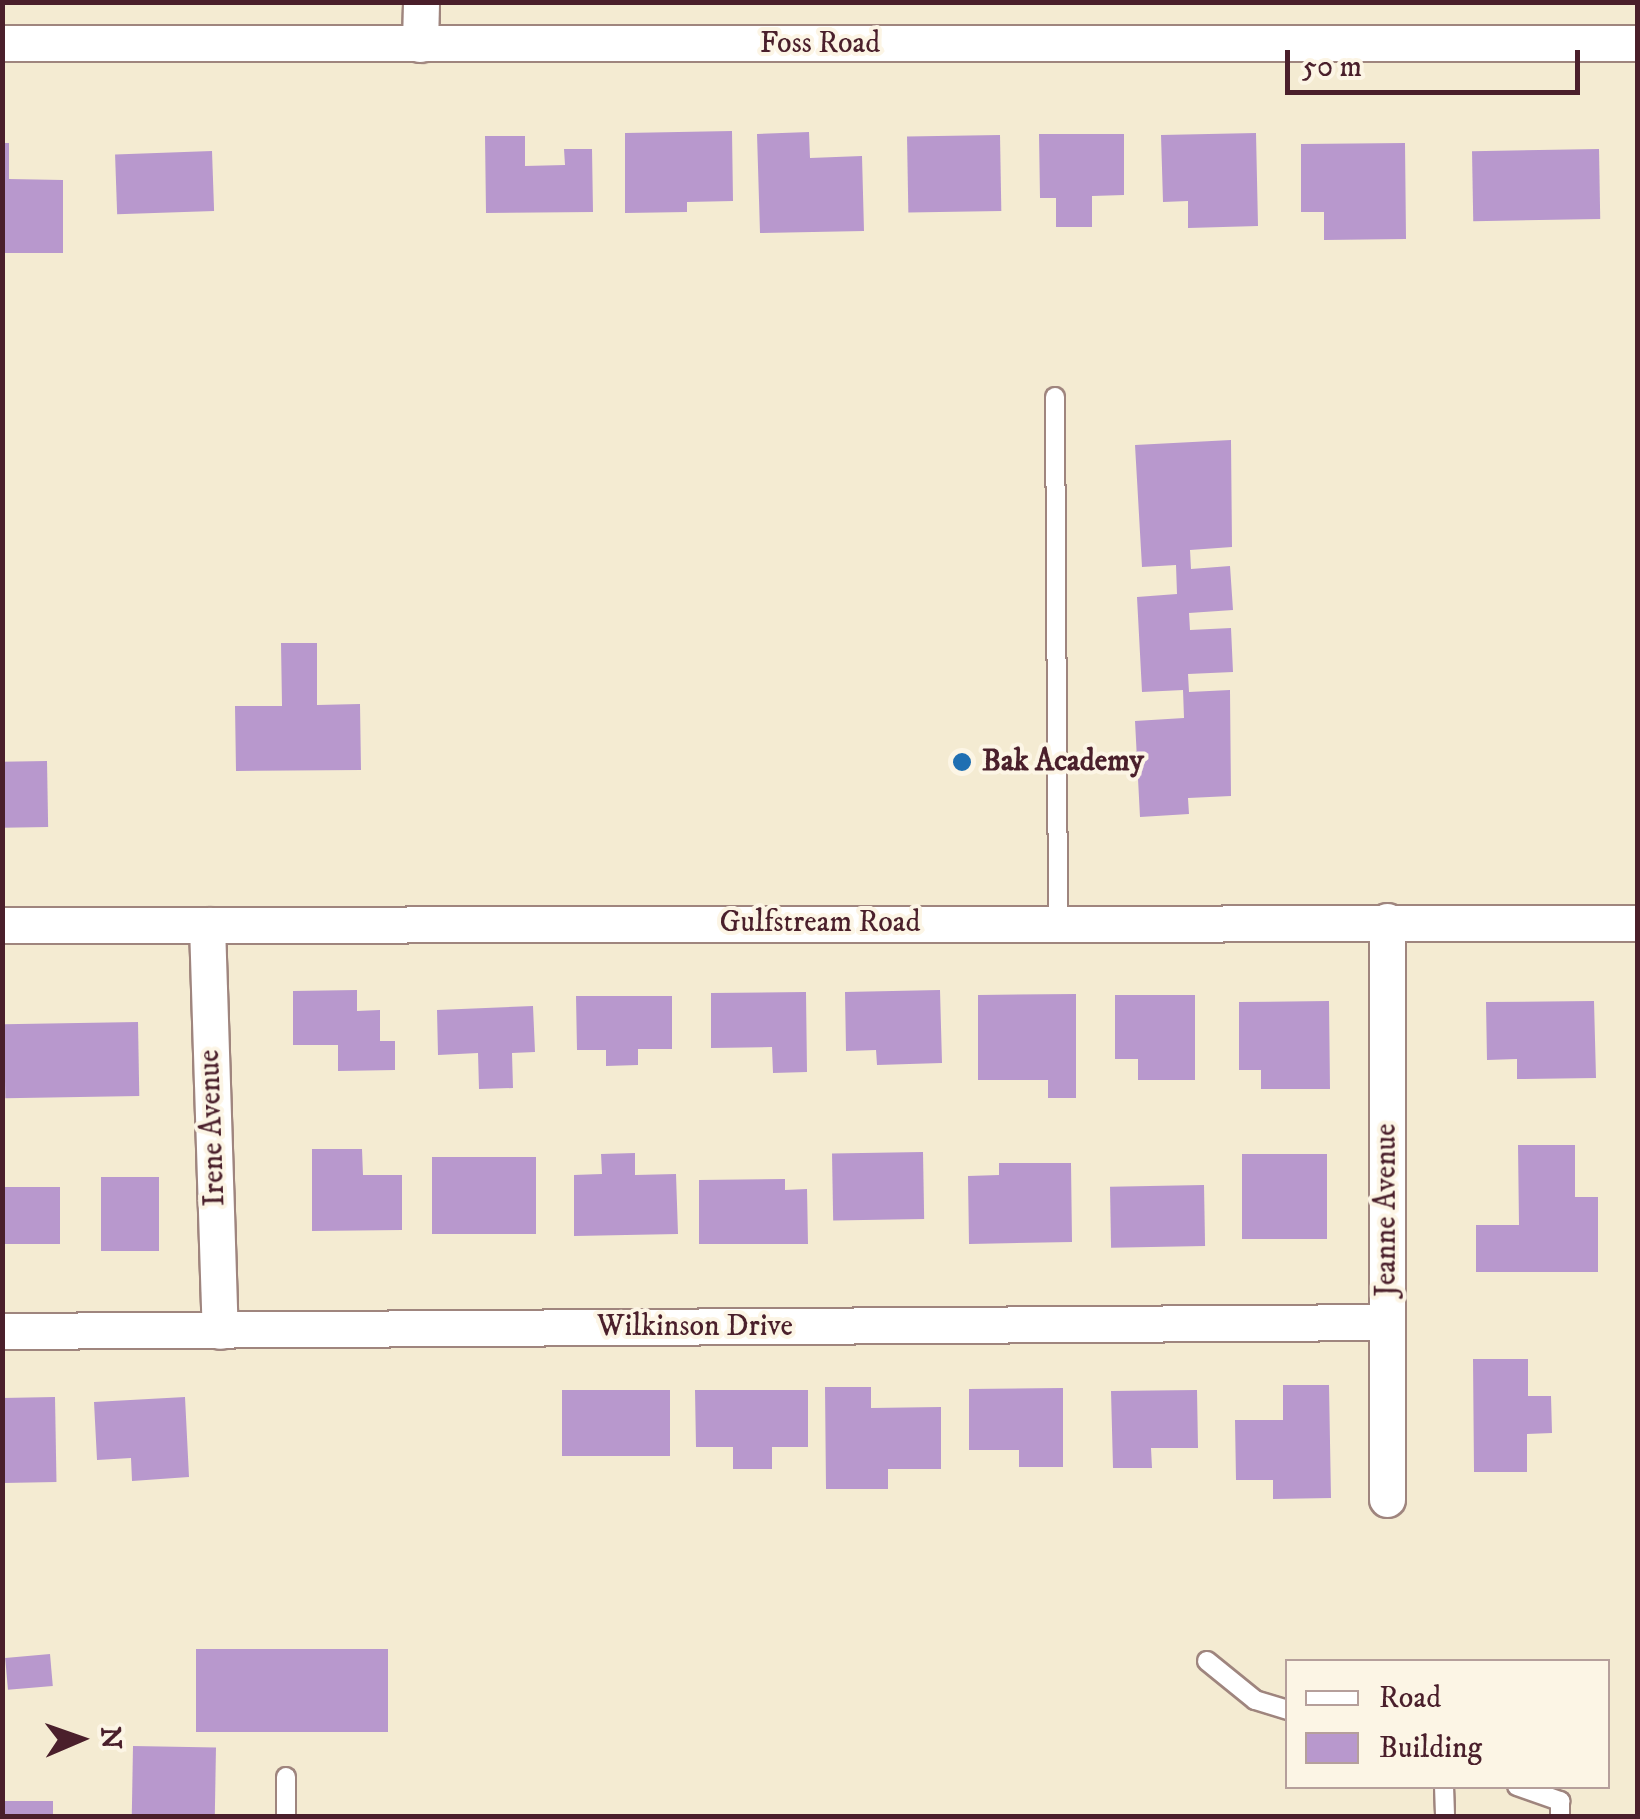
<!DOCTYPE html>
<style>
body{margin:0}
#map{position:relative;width:1640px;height:1819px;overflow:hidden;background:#f4ebd2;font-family:"IM FELL DW Pica",serif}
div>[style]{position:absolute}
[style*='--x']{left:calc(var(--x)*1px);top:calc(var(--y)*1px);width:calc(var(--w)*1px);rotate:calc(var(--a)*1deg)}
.building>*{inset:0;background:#b898cd;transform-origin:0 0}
.roads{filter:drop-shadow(2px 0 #9f857e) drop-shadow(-2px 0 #9f857e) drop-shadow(0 2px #9f857e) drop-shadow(0 -2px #9f857e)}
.service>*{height:18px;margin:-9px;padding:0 9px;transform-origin:9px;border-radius:9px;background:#fff}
.minor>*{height:35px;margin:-17.5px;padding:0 17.5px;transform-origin:17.5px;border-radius:17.5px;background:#fff}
.dots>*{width:28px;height:28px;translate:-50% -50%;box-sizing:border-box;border:5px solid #fcf5e5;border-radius:50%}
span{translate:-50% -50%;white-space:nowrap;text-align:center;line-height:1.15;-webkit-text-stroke:8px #fcf5e5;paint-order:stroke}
.street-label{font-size:30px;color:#4a1f2b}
.poi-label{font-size:30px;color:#4a1f2b;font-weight:700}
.left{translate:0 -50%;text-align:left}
.frame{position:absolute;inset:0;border:5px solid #4a1f2b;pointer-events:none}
.legend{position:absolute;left:1285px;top:1659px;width:325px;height:130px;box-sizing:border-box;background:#fcf5e5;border:2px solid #b59f9b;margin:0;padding:12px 18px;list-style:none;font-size:30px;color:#4a1f2b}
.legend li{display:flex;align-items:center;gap:20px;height:50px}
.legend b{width:50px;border:2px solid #b59f9b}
.north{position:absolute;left:30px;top:1689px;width:100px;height:100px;-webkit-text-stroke:8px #fcf5e5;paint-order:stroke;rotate:88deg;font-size:28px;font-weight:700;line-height:40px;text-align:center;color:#4a1f2b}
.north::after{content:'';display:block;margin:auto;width:35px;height:45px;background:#4a1f2b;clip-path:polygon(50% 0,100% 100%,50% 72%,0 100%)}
.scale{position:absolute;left:1285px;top:50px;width:295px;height:45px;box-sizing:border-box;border:5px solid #4a1f2b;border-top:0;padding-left:12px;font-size:30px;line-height:35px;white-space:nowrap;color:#4a1f2b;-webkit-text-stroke:8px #fcf5e5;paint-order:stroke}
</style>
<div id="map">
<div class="building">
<i style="clip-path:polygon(732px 131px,733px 201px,687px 202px,687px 212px,625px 213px,625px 133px)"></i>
<i style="clip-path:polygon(809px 132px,810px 158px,862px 156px,864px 231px,760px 233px,757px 134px)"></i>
<i style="clip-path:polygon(1256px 133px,1258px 226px,1188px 228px,1188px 201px,1163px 202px,1161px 135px)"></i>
<i style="clip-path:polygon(1039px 134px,1124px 134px,1124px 195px,1092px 196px,1092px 227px,1056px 227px,1056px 198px,1040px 198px)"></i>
<i style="left:1000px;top:135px;width:76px;height:93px;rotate:89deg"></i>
<i style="clip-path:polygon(485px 136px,525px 136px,525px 166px,565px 165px,564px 149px,592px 149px,593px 212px,486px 213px)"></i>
<i style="clip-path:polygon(2px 143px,9px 143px,9px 179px,63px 180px,63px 253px,2px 253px)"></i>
<i style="clip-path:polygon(1405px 143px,1406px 239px,1324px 240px,1324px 212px,1301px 212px,1301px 144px)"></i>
<i style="left:1599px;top:149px;width:70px;height:127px;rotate:89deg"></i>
<i style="left:212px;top:151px;width:60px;height:97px;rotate:88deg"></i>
<i style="clip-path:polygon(1231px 440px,1232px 547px,1190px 550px,1191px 569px,1230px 566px,1233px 610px,1189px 613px,1190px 630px,1231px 628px,1233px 672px,1188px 674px,1189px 692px,1230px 690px,1231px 796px,1188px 798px,1189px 814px,1140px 817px,1135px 721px,1184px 718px,1183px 690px,1142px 692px,1137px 597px,1177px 594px,1176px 565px,1142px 567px,1135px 445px)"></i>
<i style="clip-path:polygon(281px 643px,317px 643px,317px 705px,360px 704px,361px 770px,236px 771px,235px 706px,282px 706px)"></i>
<i style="left:47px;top:761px;width:66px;height:45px;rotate:89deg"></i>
<i style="clip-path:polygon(357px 990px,357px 1011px,380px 1010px,380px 1041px,395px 1041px,395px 1070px,338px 1071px,338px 1045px,293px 1045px,293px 991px)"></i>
<i style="clip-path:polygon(940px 990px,942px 1063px,877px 1065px,876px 1050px,846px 1051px,845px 992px)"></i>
<i style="clip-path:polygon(806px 992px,807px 1072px,773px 1073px,772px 1047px,711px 1048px,711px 993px)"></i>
<i style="clip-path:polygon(1076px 994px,1076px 1098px,1048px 1098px,1048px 1080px,978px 1080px,978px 995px)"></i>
<i style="clip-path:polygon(1115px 995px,1195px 995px,1195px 1080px,1138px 1080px,1138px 1059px,1115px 1059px)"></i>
<i style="clip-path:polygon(576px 996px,672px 996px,672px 1049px,638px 1049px,638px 1065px,606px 1066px,606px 1050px,577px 1050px)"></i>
<i style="clip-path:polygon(1329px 1001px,1330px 1089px,1261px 1089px,1261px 1070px,1239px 1070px,1239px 1002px)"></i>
<i style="clip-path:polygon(1594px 1001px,1596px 1078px,1517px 1079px,1517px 1059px,1487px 1060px,1486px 1002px)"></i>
<i style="clip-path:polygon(533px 1006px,535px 1052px,512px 1053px,513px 1088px,479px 1089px,478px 1053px,438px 1055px,437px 1010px)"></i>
<i style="left:138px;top:1022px;width:74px;height:134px;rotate:89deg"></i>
<i style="clip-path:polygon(1518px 1145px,1575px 1145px,1575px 1197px,1598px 1197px,1598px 1272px,1476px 1272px,1476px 1225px,1519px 1225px)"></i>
<i style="clip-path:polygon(312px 1149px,362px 1149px,363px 1175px,402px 1175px,402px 1230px,312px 1231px)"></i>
<i style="left:923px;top:1152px;width:67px;height:91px;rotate:89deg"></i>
<i style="clip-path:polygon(635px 1153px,635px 1175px,676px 1174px,678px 1234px,574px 1236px,574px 1175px,602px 1174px,601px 1154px)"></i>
<i style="left:1327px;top:1154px;width:85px;height:85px;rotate:90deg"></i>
<i style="left:432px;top:1157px;width:104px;height:77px"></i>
<i style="clip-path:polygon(999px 1163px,1071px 1163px,1072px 1242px,969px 1244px,968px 1176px,999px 1175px)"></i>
<i style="left:159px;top:1177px;width:74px;height:58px;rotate:90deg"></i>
<i style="clip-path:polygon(785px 1179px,785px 1190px,807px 1189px,808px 1244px,699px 1244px,699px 1180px)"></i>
<i style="left:1204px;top:1185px;width:61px;height:94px;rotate:89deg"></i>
<i style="left:2px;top:1187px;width:58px;height:57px"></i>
<i style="clip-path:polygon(1473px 1359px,1528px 1359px,1528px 1396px,1551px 1396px,1552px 1433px,1527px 1434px,1527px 1472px,1474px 1472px)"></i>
<i style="clip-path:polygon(1283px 1385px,1329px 1385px,1331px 1498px,1273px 1499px,1273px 1480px,1236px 1480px,1235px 1420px,1283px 1420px)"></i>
<i style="clip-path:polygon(825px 1387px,871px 1387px,871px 1408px,941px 1407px,941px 1469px,888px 1469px,888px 1489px,826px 1489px)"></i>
<i style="clip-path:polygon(1063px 1388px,1063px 1467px,1019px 1467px,1019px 1450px,969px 1450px,969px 1389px)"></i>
<i style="left:562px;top:1390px;width:108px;height:66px"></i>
<i style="clip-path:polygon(695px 1390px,808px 1390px,808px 1447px,772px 1447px,772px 1469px,733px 1469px,733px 1447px,696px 1447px)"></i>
<i style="clip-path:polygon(1197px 1390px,1198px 1448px,1151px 1448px,1152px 1468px,1113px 1468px,1111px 1391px)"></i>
<i style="left:55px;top:1397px;width:85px;height:53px;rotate:89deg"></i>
<i style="clip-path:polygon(185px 1397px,189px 1477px,132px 1481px,131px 1458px,97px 1460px,94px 1402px)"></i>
<i style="left:388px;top:1649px;width:83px;height:192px;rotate:90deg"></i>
<i style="left:50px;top:1654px;width:32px;height:45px;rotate:85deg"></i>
<i style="left:133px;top:1746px;width:83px;height:70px;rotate:1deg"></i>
<i style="left:2px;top:1801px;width:51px;height:15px"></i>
</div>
<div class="roads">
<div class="service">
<i style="--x:1055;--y:397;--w:525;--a:89.67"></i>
<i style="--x:1207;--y:1661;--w:62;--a:39.1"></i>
<i style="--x:1255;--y:1700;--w:34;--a:17"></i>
<i style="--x:1444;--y:1786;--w:30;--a:88"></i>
<i style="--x:1517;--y:1786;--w:46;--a:19.2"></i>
<i style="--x:1560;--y:1801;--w:15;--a:90"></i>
<i style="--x:286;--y:1816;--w:39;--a:-90"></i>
</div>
<div class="minor">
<i style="--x:2;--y:43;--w:1636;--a:0"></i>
<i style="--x:420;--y:44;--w:42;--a:-88.6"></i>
<i style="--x:1387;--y:921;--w:578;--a:90"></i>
<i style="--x:2;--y:925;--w:1636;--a:-0.07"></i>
<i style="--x:207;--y:925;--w:406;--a:88.2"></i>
<i style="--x:2;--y:1331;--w:1385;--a:-0.37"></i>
</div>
</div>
<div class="dots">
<i style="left:962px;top:762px;background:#1f6fb2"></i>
</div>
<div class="street-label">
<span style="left:820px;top:44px">Foss Road</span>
<span style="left:820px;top:923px">Gulfstream Road</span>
<span style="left:213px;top:1128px;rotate:-92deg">Irene Avenue</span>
<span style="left:1387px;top:1210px;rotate:-90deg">Jeanne Avenue</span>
<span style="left:695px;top:1327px">Wilkinson Drive</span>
</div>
<div class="poi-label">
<span class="left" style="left:982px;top:762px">Bak Academy</span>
</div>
<div class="frame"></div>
<ul class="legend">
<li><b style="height:12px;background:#fff"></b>Road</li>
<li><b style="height:28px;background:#b898cd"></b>Building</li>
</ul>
<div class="north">N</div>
<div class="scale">50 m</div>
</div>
